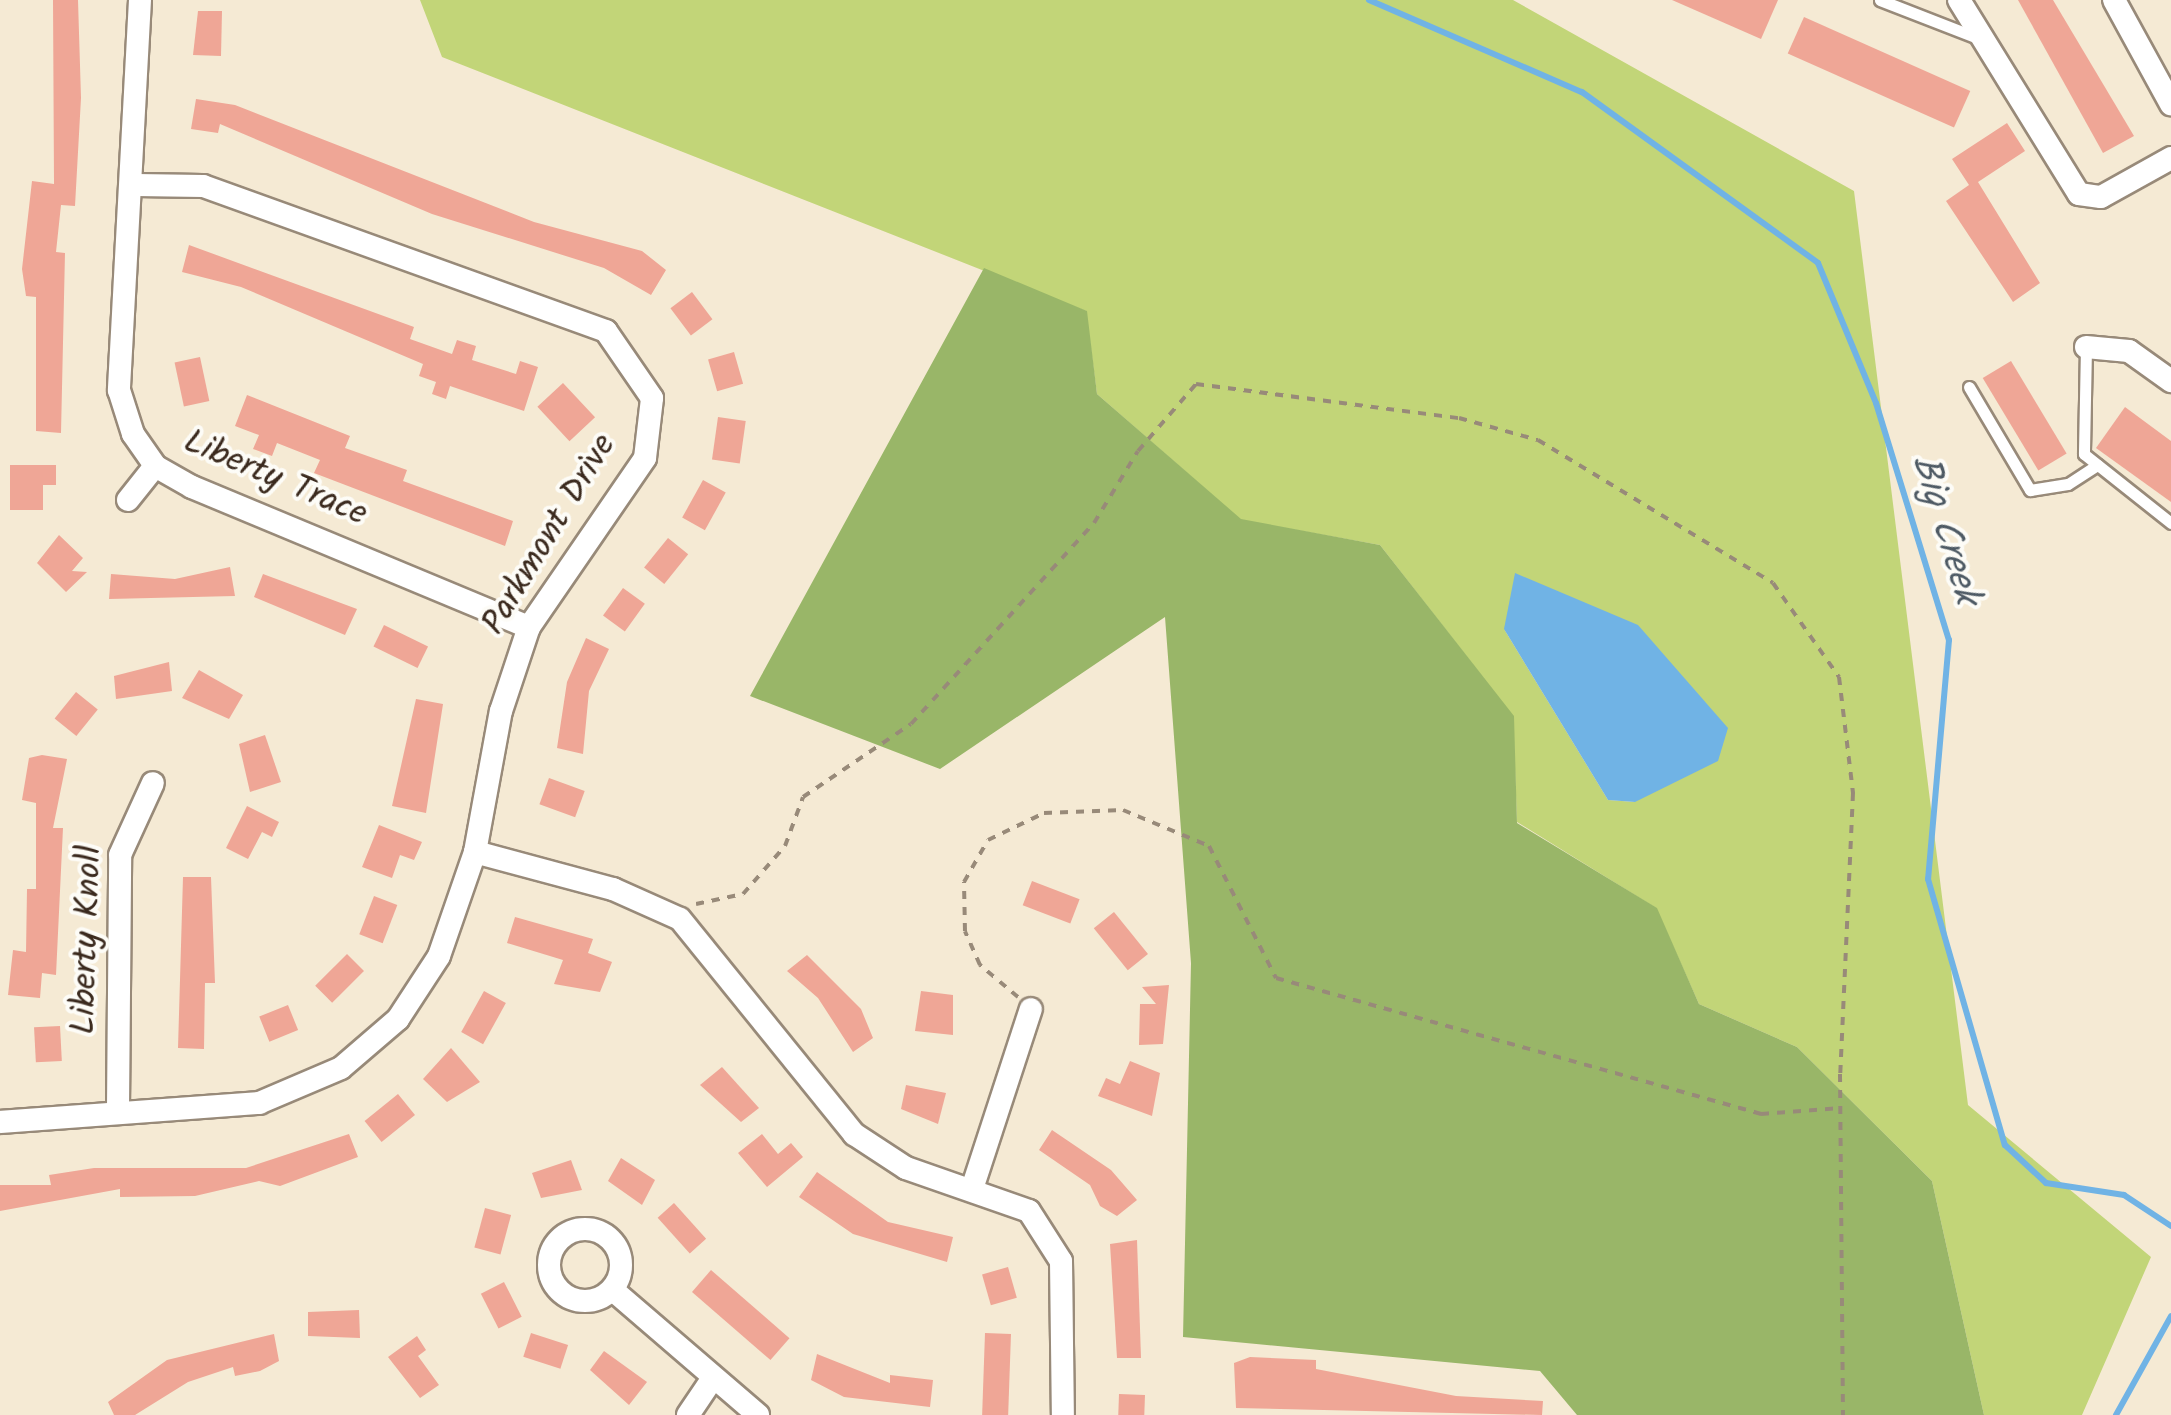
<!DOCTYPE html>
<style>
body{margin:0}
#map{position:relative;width:2171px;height:1415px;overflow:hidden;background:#f5ead4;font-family:Kalam,sans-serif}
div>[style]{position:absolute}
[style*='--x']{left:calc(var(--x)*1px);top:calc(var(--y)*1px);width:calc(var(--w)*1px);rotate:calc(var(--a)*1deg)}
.green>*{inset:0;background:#c2d578}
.forest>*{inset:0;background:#99b668}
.water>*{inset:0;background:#70b3e5}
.stream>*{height:6px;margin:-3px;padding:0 3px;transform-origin:3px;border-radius:3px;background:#70b3e5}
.building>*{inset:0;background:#efa696;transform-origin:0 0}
.path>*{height:4px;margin-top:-2px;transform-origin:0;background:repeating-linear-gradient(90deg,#988a79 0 8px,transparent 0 16px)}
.roads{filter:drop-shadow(2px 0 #988a79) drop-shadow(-2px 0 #988a79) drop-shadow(0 2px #988a79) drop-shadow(0 -2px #988a79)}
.service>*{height:11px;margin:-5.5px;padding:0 5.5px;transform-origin:5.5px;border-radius:5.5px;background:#fff}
.minor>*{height:22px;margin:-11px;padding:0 11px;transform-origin:11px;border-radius:11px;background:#fff}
.minor>.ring{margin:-11px;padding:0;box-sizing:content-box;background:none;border:22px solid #fff;border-radius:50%}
span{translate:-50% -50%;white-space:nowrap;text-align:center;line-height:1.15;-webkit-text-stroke:8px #fdfcf7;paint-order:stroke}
.street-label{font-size:35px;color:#3b2a1e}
.water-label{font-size:38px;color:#4e5a64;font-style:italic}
</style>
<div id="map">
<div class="green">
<i style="clip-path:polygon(evenodd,420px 0,1513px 0,1854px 191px,1968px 1105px,2151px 1257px,2082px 1415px,1984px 1415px,1932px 1181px,1797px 1047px,1699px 1004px,1656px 908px,1517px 822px,1513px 716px,1380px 545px,1241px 520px,1097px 394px,1086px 311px,442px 57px,420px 0,1504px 629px,1635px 802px,1608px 800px,1504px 629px)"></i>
</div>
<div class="forest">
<i style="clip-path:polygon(984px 268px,1087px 311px,1097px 394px,1241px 519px,1380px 545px,1514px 716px,1517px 823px,1657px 908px,1699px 1004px,1797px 1047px,1932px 1181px,1984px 1415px,1577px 1415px,1540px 1371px,1183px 1337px,1191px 963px,1165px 617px,940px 769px,750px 696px)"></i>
</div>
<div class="water">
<i style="clip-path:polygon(1515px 573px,1638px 625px,1728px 728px,1718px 761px,1635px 802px,1608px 800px,1504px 629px)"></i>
</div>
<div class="stream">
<i style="--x:1369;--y:0;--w:232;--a:23.4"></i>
<i style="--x:1582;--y:92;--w:291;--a:35.9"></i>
<i style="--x:1818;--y:263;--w:152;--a:67.5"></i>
<i style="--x:1876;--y:403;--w:248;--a:72.9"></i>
<i style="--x:1949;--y:640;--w:240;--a:95"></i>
<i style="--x:1928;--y:879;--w:277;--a:73.9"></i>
<i style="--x:2005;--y:1145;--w:56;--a:42.8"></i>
<i style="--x:2046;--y:1183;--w:79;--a:8.7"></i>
<i style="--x:2124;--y:1195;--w:56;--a:33.4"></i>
<i style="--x:2116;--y:1415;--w:113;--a:-60.9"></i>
</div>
<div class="building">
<i style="clip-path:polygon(53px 0,78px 0,81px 98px,75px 206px,61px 205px,56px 252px,65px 253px,61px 433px,36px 431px,36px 297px,26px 296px,22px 269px,32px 181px,54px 184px)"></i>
<i style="clip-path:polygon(1672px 0,1778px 0,1761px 39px)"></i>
<i style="clip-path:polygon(2018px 0,2053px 0,2134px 136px,2103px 153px)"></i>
<i style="clip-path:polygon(198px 11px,222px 11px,221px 56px,193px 55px)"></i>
<i style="left:1804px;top:17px;width:182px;height:40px;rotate:24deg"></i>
<i style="clip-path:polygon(196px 99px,235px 105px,534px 222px,642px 251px,666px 270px,651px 295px,604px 268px,432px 214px,220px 124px,218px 133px,191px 129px)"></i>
<i style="clip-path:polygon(2007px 123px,2025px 151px,1978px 182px,2040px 283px,2013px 302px,1946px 201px,1969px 185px,1952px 159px)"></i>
<i style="clip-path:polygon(189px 245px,414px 327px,410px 339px,452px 354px,457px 340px,476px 346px,472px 360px,516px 374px,520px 361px,538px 367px,524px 411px,450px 386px,446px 399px,432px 394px,436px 382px,419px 376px,423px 364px,241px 287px,182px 272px)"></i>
<i style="left:692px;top:292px;width:34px;height:27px;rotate:53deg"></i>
<i style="left:734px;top:352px;width:33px;height:27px;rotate:74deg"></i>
<i style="left:200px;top:357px;width:45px;height:26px;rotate:78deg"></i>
<i style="left:2011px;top:361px;width:108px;height:33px;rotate:59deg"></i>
<i style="left:563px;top:383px;width:47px;height:35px;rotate:47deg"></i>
<i style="clip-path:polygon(247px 395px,350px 436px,345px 448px,407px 470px,403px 481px,513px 521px,505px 546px,314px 473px,320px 460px,277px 443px,272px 456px,253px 449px,259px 435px,235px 426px)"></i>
<i style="clip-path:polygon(2125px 407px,2171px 441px,2171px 502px,2096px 448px)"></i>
<i style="left:718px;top:417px;width:28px;height:43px;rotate:8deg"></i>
<i style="clip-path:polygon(10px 465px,56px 465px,56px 485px,43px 485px,43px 510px,10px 510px)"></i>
<i style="left:703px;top:480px;width:26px;height:43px;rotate:29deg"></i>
<i style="clip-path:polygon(59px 535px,83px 558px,72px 571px,87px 572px,66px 592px,37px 563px)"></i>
<i style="left:668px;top:538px;width:26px;height:38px;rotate:39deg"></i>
<i style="clip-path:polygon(230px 567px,235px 596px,109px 599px,111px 574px,175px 579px)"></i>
<i style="clip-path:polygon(263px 574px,357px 609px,345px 635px,254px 597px)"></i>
<i style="left:623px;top:588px;width:27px;height:34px;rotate:36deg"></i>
<i style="left:384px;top:625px;width:49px;height:24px;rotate:26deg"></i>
<i style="clip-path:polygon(586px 638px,609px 649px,589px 691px,583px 754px,557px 748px,567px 682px)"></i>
<i style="clip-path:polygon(169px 662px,172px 691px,116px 699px,114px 676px)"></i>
<i style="clip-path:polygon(199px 670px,243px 695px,229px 719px,182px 698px)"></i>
<i style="left:76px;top:692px;width:28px;height:34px;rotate:39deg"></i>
<i style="clip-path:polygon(416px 699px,443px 704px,426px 813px,392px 806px)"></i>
<i style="clip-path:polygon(265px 735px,281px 782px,250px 792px,239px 744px)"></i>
<i style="clip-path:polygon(42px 755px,67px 759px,53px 828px,63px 828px,56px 975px,42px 973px,40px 998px,8px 995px,13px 950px,26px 952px,27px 889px,36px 889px,36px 803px,22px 800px,29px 758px)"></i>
<i style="left:549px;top:778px;width:38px;height:28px;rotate:20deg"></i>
<i style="clip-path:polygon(247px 806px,279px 822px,272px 837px,262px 832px,248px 859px,226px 848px)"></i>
<i style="clip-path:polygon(379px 825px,422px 842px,414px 860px,400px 855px,392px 878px,362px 867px)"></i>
<i style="clip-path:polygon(183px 877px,211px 877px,215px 983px,205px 983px,204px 1049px,178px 1048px)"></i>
<i style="left:1032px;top:881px;width:51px;height:26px;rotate:21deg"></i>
<i style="left:374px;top:896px;width:25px;height:41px;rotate:21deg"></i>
<i style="left:1114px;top:912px;width:54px;height:26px;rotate:51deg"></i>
<i style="clip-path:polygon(515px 917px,593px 939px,588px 953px,612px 962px,600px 992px,554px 984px,563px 960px,507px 943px)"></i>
<i style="left:347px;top:954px;width:24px;height:45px;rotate:45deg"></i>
<i style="clip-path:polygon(807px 955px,861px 1009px,873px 1038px,853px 1052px,818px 998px,787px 971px)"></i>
<i style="clip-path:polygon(1169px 985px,1163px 1044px,1139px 1045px,1140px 1004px,1156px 1004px,1142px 987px)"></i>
<i style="left:484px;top:991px;width:25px;height:47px;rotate:29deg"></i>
<i style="clip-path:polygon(921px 991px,953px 995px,953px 1035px,915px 1031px)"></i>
<i style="left:288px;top:1005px;width:27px;height:31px;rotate:68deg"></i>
<i style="left:60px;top:1026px;width:35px;height:26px;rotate:87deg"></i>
<i style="clip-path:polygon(451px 1048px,480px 1082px,447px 1102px,423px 1079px)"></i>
<i style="clip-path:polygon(1130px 1061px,1160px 1073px,1152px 1116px,1098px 1096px,1106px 1078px,1120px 1084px)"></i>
<i style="clip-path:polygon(722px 1067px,759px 1108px,741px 1122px,700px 1085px)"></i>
<i style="clip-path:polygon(906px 1085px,946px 1093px,938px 1124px,901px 1109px)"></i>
<i style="left:398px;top:1094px;width:27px;height:43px;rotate:51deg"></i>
<i style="clip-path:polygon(1052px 1130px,1111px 1170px,1137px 1200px,1117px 1216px,1100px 1206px,1090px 1185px,1039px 1150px)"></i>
<i style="clip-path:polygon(349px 1134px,358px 1157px,280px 1186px,259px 1181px,195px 1196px,120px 1197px,120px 1189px,0 1211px,0 1185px,51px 1185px,49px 1175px,94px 1168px,246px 1168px)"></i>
<i style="clip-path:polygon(762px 1134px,778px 1154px,791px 1143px,803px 1157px,767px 1187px,738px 1153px)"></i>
<i style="clip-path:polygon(621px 1158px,655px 1180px,642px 1205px,608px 1181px)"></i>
<i style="clip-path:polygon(571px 1160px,582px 1190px,541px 1198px,532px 1173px)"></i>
<i style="clip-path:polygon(817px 1172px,888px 1222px,953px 1237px,947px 1262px,853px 1234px,799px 1197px)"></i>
<i style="left:674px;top:1203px;width:48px;height:22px;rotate:48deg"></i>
<i style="left:485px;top:1208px;width:27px;height:41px;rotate:15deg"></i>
<i style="clip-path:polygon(1137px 1240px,1141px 1358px,1117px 1358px,1110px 1244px)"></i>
<i style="left:1008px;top:1267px;width:32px;height:27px;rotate:74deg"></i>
<i style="left:711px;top:1270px;width:104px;height:29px;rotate:41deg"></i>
<i style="left:504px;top:1282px;width:39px;height:26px;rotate:63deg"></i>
<i style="clip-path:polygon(359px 1310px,360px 1338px,308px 1336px,308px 1312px)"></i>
<i style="left:531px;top:1333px;width:39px;height:25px;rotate:18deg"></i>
<i style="left:985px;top:1333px;width:26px;height:82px;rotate:2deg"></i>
<i style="clip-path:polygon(274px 1334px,279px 1361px,260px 1371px,235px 1376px,233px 1367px,188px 1382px,135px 1415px,114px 1415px,108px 1402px,167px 1360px)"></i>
<i style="clip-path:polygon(417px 1336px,426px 1350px,418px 1356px,439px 1385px,420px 1398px,388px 1357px)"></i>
<i style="clip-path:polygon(604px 1351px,647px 1382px,629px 1405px,590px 1370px)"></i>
<i style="clip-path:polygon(817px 1354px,890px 1383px,890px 1375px,933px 1380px,930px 1407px,844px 1397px,811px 1380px)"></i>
<i style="clip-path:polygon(1250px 1357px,1316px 1360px,1316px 1369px,1456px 1396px,1543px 1401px,1542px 1415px,1236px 1408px,1234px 1363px)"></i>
<i style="left:1119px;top:1394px;width:26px;height:21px;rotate:2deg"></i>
</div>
<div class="path">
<i style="--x:696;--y:904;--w:48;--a:-12"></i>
<i style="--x:743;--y:894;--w:64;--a:-48.8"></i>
<i style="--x:785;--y:846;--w:52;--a:-69.8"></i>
<i style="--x:803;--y:797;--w:130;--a:-34.1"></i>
<i style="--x:911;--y:724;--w:272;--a:-47.7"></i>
<i style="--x:1094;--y:523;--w:84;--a:-58.6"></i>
<i style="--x:1138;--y:451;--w:89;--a:-49.1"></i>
<i style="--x:1196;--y:384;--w:265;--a:7.4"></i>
<i style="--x:1459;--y:418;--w:82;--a:15.6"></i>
<i style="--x:1538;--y:440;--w:275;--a:31.3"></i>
<i style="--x:1773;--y:583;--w:115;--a:54.9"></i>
<i style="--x:1839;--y:677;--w:117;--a:83.1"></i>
<i style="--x:1853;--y:793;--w:281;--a:92.6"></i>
<i style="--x:1840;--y:1074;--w:341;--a:89.5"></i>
<i style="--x:1018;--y:997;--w:50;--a:-139.9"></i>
<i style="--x:980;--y:965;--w:37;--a:-114"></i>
<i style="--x:965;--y:931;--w:49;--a:-91.2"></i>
<i style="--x:964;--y:882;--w:48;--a:-60.3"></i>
<i style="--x:988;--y:840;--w:62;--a:-25.7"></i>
<i style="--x:1044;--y:813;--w:79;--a:-2.2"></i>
<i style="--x:1123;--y:810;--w:93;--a:22.7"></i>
<i style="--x:1209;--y:846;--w:148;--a:63.1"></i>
<i style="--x:1276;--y:978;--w:504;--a:15.66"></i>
<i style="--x:1761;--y:1114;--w:80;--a:-4.3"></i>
</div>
<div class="roads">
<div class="service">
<i style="--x:1880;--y:0;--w:110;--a:21.2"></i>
<i style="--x:2086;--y:347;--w:107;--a:91.1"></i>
<i style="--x:2084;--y:454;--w:111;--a:38.4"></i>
<i style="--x:1969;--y:387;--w:120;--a:59.4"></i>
<i style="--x:2030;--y:490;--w:38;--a:-9"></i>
<i style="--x:2068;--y:484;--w:35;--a:-33"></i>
</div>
<div class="minor">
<i style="--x:140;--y:0;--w:391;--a:93.1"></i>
<i style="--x:119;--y:390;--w:46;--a:72.3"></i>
<i style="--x:133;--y:434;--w:39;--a:55"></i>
<i style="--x:155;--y:466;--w:43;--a:29.6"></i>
<i style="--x:192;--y:487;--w:365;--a:22.6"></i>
<i style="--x:1959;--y:0;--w:228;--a:58.3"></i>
<i style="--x:2079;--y:194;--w:22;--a:8"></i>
<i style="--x:2101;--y:197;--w:80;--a:-29.1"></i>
<i style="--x:2114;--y:0;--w:119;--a:61.3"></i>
<i style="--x:2086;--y:347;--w:43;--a:5.3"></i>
<i style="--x:2129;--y:351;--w:52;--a:35.5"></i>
<i style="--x:128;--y:500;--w:43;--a:-51.5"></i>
<i style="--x:475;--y:852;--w:143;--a:15"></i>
<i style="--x:613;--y:889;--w:73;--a:24.1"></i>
<i style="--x:680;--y:919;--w:277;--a:51"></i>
<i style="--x:854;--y:1134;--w:62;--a:33.2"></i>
<i style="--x:906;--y:1168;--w:130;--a:19.3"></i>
<i style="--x:1029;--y:1211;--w:59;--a:57.4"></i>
<i style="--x:1061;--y:1261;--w:154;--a:89.3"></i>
<i style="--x:118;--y:1107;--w:252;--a:-89.5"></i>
<i style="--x:120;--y:855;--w:79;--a:-65.4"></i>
<i style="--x:0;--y:1122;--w:260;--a:-4.2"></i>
<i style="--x:259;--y:1103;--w:89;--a:-23.1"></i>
<i style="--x:341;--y:1068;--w:75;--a:-40.7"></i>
<i style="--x:398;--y:1019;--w:75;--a:-56.9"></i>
<i style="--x:439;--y:956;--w:110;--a:-70.9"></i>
<i style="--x:475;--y:852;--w:143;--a:-79.6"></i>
<i style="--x:501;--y:711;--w:89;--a:-71.6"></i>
<i style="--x:529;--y:627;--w:205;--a:-55.5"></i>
<i style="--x:645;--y:458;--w:60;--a:-83.3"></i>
<i style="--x:652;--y:398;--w:81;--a:-124.5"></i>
<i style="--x:606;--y:331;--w:428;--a:-160.2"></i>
<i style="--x:203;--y:186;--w:67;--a:-179.1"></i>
<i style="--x:973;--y:1186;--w:186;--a:-71.9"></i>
<i class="ring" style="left:549px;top:1229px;width:50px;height:50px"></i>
<i style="--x:614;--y:1291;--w:190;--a:40.7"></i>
<i style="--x:688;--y:1415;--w:45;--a:-56"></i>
</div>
</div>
<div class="street-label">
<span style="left:275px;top:479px;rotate:23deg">Liberty Trace</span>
<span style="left:550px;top:535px;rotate:-59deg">Parkmont Drive</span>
<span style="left:88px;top:940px;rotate:-88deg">Liberty Knoll</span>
</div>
<div class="water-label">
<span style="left:1944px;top:530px;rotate:73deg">Big Creek</span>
</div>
</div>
